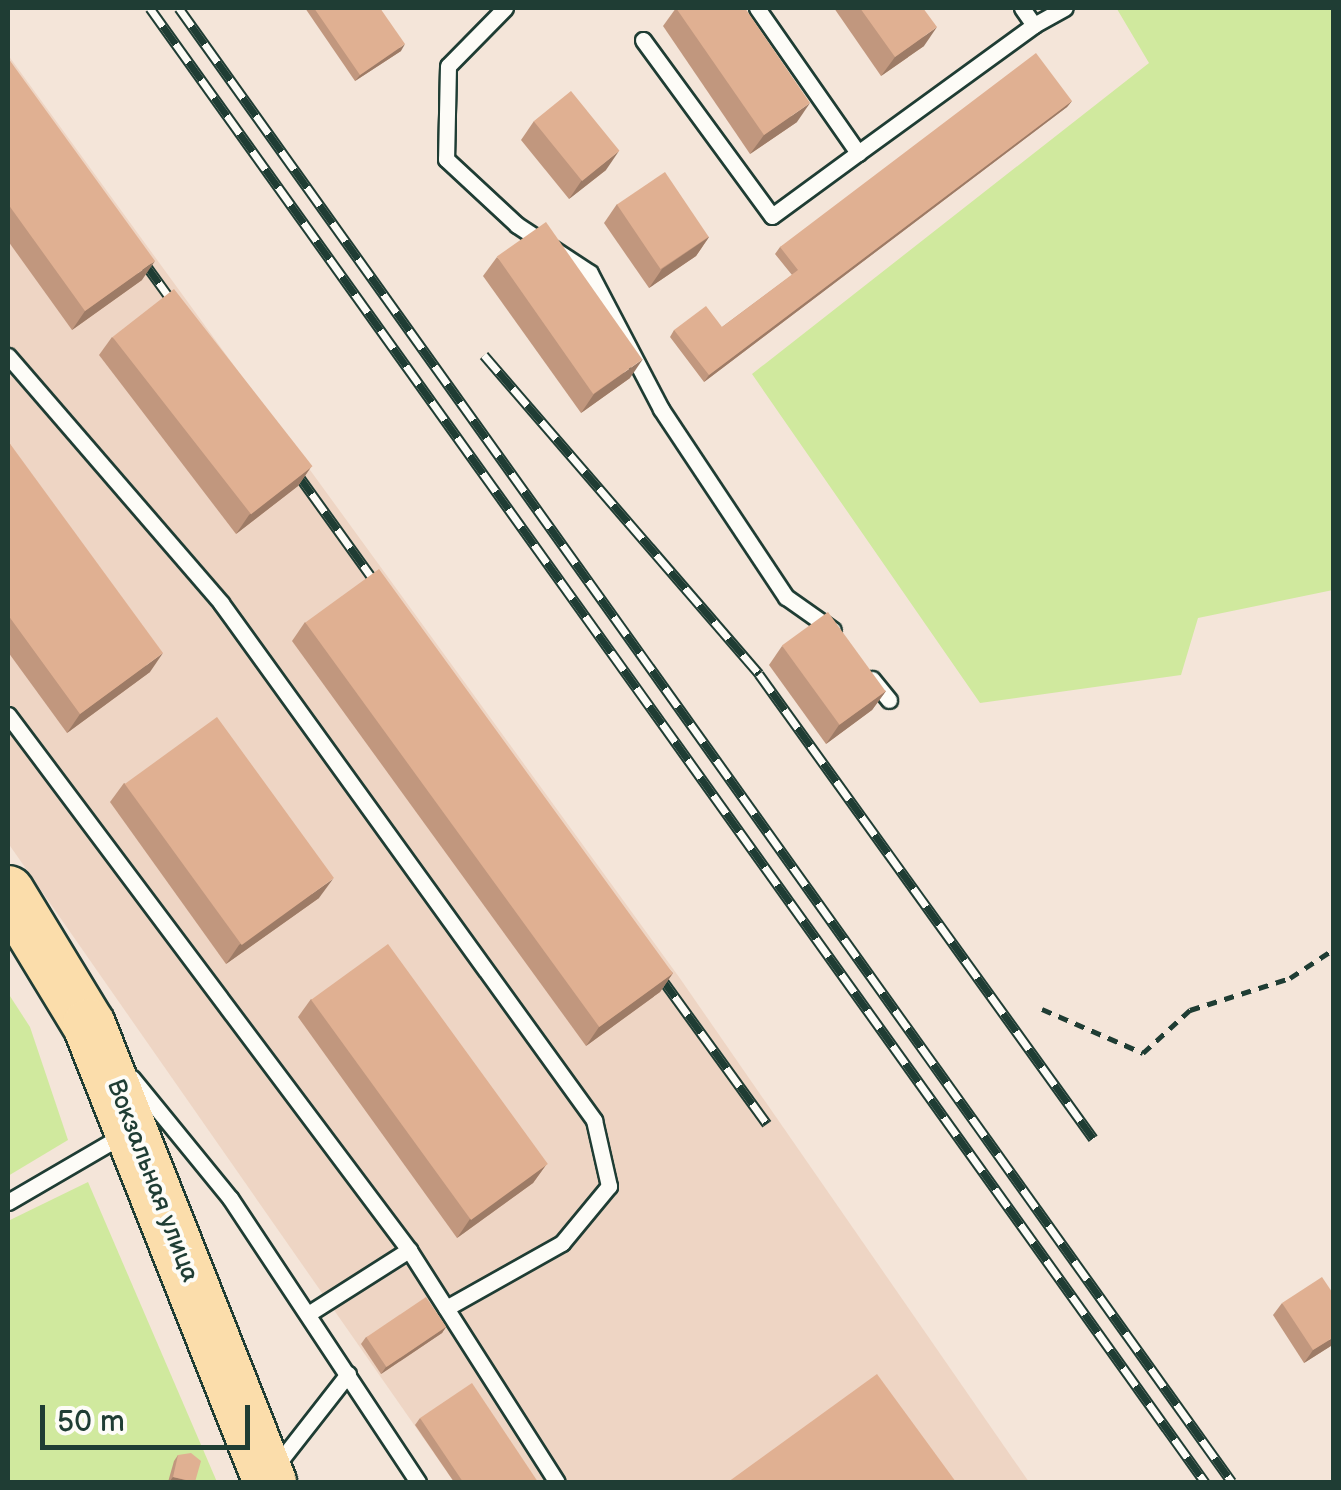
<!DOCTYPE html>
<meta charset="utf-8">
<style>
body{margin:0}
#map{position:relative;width:1341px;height:1490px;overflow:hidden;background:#f4e5d9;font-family:"Balsamiq Sans",sans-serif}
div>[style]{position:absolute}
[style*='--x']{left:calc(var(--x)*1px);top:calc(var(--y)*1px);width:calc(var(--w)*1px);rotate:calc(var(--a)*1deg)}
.built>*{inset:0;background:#eed5c4}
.green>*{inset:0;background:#d0e99e}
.path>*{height:5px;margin-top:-2.5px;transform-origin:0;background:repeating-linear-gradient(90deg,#1f3d34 0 10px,transparent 0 18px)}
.roads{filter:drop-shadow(2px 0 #1f3d34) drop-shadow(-2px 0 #1f3d34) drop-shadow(0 2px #1f3d34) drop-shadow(0 -2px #1f3d34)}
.lane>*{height:15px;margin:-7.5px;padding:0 7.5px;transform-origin:7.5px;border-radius:7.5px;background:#fdfcf7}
.primary>*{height:52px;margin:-26px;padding:0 26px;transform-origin:26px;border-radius:26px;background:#fbddab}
.rail>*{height:11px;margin-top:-5.5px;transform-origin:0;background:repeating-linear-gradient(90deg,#fdfcf7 0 22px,#1f3d34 0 44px);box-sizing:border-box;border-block:2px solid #1f3d34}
.wall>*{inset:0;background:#c1977e}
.shaded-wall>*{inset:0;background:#9d7b66}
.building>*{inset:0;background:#e0b092;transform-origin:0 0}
span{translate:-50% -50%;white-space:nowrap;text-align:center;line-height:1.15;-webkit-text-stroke:8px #fdfcf7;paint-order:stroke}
.street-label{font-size:25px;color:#1f3d34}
.frame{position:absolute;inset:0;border:10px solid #1f3d34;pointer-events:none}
.scale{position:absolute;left:40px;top:1405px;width:210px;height:45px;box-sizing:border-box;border:5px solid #1f3d34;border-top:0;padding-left:12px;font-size:30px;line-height:35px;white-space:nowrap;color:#1f3d34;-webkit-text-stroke:8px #fdfcf7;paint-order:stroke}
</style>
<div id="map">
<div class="built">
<i style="clip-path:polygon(8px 55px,679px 977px,1029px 1482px,454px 1482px,8px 843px)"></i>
</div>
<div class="green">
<i style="clip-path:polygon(1334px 8px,1333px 590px,1198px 618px,1181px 675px,980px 703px,752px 374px,1149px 63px,1117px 9px)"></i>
<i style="clip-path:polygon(8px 993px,30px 1027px,68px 1140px,8px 1176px)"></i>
<i style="clip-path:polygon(88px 1182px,217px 1482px,8px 1482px,8px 1221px)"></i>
</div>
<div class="path">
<i style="--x:1042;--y:1009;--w:110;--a:23.5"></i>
<i style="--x:1143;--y:1053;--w:64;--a:-42.5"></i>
<i style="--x:1190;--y:1010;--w:105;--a:-17.7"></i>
<i style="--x:1290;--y:978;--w:53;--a:-33.4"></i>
</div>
<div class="roads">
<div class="lane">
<i style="--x:505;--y:8;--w:81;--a:134.5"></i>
<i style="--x:448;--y:66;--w:93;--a:91.2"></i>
<i style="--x:446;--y:159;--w:97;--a:42.9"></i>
<i style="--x:517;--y:225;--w:87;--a:33.3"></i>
<i style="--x:590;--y:273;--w:153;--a:62.4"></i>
<i style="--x:661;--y:409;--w:226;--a:56.4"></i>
<i style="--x:786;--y:597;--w:57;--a:35.1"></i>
<i style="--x:757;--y:8;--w:177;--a:55.1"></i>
<i style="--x:858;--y:153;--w:218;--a:-36"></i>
<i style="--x:1022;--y:8;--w:21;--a:55"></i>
<i style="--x:1034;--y:25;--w:35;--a:-29"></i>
<i style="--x:643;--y:40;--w:218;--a:53.8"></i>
<i style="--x:772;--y:216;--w:107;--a:-36.2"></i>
<i style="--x:8;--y:356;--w:326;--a:49.2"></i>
<i style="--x:221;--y:603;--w:638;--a:54.19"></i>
<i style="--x:594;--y:1120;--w:68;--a:77.2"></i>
<i style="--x:609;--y:1186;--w:74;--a:129.5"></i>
<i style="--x:562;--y:1243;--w:133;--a:150.7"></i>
<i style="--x:872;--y:679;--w:27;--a:51"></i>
<i style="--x:8;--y:715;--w:669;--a:53.15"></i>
<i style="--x:409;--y:1250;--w:275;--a:57.5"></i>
<i style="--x:132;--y:1078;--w:155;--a:50.8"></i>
<i style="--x:230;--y:1198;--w:341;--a:56.5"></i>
<i style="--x:8;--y:1202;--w:135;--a:-30.2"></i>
<i style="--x:308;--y:1314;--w:120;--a:-32.4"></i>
<i style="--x:276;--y:1466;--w:117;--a:-52"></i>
</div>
<div class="primary">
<i style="--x:8;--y:892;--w:156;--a:58.7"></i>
<i style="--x:89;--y:1025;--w:492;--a:68.4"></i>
</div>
</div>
<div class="rail">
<i style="--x:150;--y:8;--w:1813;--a:54.41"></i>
<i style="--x:179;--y:8;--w:1811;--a:54.46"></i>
<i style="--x:133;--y:247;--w:85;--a:54.1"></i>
<i style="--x:484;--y:355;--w:421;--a:49.2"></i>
<i style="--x:759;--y:674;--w:572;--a:54.25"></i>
<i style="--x:286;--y:458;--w:170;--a:54.3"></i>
<i style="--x:649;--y:961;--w:201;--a:54.1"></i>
</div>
<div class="wall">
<i style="clip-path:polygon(305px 8px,380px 8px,401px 51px,355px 81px)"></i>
<i style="clip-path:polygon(676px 8px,797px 122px,750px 154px,663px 26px)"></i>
<i style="clip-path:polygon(834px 8px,923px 8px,924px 46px,881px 76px)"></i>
<i style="clip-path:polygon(8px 58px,142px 280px,72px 330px,8px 241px)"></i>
<i style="clip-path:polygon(1072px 101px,1067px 107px,704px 382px,670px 337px,674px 330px,722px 327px,792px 275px,775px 254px,780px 247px)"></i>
<i style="clip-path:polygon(534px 121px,606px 170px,569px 199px,521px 140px)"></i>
<i style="clip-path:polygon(617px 204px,709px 237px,696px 256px,649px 288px,604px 223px)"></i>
<i style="clip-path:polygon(497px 257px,630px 378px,581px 413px,483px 276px)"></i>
<i style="clip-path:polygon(112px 337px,311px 467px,298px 486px,236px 534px,99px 355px)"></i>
<i style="clip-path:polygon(8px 441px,150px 672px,67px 733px,8px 652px)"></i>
<i style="clip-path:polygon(305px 622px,673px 973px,660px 992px,586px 1046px,292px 641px)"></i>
<i style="clip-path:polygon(782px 646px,886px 691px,872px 710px,826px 744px,769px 665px)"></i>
<i style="clip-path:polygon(124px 783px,319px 898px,226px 964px,110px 802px)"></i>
<i style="clip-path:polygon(311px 999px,546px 1165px,533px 1183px,457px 1238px,298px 1017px)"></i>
<i style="clip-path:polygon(1282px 1303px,1334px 1344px,1304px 1363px,1273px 1315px)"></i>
<i style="clip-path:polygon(446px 1327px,442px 1333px,381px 1374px,361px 1344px,366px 1337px)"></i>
<i style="clip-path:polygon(420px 1418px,538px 1482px,454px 1482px,415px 1425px)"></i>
<i style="clip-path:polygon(178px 1455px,195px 1482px,168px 1482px,174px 1461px)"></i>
</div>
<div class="shaded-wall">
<i style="clip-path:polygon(937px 27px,924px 46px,881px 76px,895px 57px)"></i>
<i style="clip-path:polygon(405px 44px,401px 51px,355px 81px,360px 75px)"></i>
<i style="clip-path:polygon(1072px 101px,1067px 107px,704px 382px,709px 375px)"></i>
<i style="clip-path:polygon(810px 103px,797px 122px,750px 154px,764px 135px)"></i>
<i style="clip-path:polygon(619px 151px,606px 170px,569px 199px,582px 180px)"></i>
<i style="clip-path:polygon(709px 237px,696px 256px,649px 288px,662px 269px)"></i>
<i style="clip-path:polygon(155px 261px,142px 280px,72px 330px,85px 311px)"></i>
<i style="clip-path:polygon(643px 359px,630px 378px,581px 413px,594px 394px)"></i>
<i style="clip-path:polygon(311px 467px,298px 486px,236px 534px,249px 515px)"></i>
<i style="clip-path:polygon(163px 653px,150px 672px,67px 733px,80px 714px)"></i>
<i style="clip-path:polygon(886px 691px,872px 710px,826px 744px,839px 725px)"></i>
<i style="clip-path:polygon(333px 879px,319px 898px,226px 964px,239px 945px)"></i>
<i style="clip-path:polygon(673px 973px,660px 992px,586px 1046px,599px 1027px)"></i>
<i style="clip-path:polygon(546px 1165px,533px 1183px,457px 1238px,470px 1219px)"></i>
<i style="clip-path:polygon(446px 1327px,442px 1333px,381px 1374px,386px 1367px)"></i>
<i style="clip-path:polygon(1334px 1337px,1334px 1344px,1304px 1363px,1313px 1350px)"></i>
<i style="clip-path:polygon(173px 1477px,193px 1482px,169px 1482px)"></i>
</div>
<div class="building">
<i style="clip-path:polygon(314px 8px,380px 8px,405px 44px,360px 75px)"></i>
<i style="clip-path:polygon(676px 8px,745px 8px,810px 103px,764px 135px)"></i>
<i style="clip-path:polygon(860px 8px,923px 8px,937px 27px,895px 57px)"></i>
<i style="clip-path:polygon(1036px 53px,1072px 101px,709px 375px,674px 330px,706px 306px,722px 327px,798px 270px,780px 247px)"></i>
<i style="clip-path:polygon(8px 58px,155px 261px,85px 311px,8px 204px)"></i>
<i style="left:571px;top:91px;width:77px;height:48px;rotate:51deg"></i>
<i style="left:665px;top:172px;width:78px;height:58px;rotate:56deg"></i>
<i style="left:546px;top:222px;width:168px;height:60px;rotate:55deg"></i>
<i style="left:174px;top:289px;width:225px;height:78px;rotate:52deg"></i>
<i style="clip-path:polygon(8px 441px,163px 653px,80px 714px,8px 615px)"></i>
<i style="left:379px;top:569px;width:500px;height:91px;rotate:54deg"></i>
<i style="left:828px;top:612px;width:98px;height:57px;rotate:54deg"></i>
<i style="left:217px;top:717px;width:199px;height:114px;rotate:54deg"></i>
<i style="left:388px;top:944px;width:272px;height:95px;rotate:54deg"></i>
<i style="clip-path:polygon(1322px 1277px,1334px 1295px,1334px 1337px,1313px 1350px,1282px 1303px)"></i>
<i style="left:426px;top:1297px;width:36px;height:72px;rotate:56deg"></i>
<i style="clip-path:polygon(877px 1374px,956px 1482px,728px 1482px)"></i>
<i style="clip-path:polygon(472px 1383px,538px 1482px,463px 1482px,420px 1418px)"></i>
<i style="clip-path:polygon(191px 1453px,201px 1461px,195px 1482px,173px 1477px,178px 1455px)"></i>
</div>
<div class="street-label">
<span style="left:152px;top:1181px;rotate:69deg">Вокзальная улица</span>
</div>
<div class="frame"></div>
<div class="scale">50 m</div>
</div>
